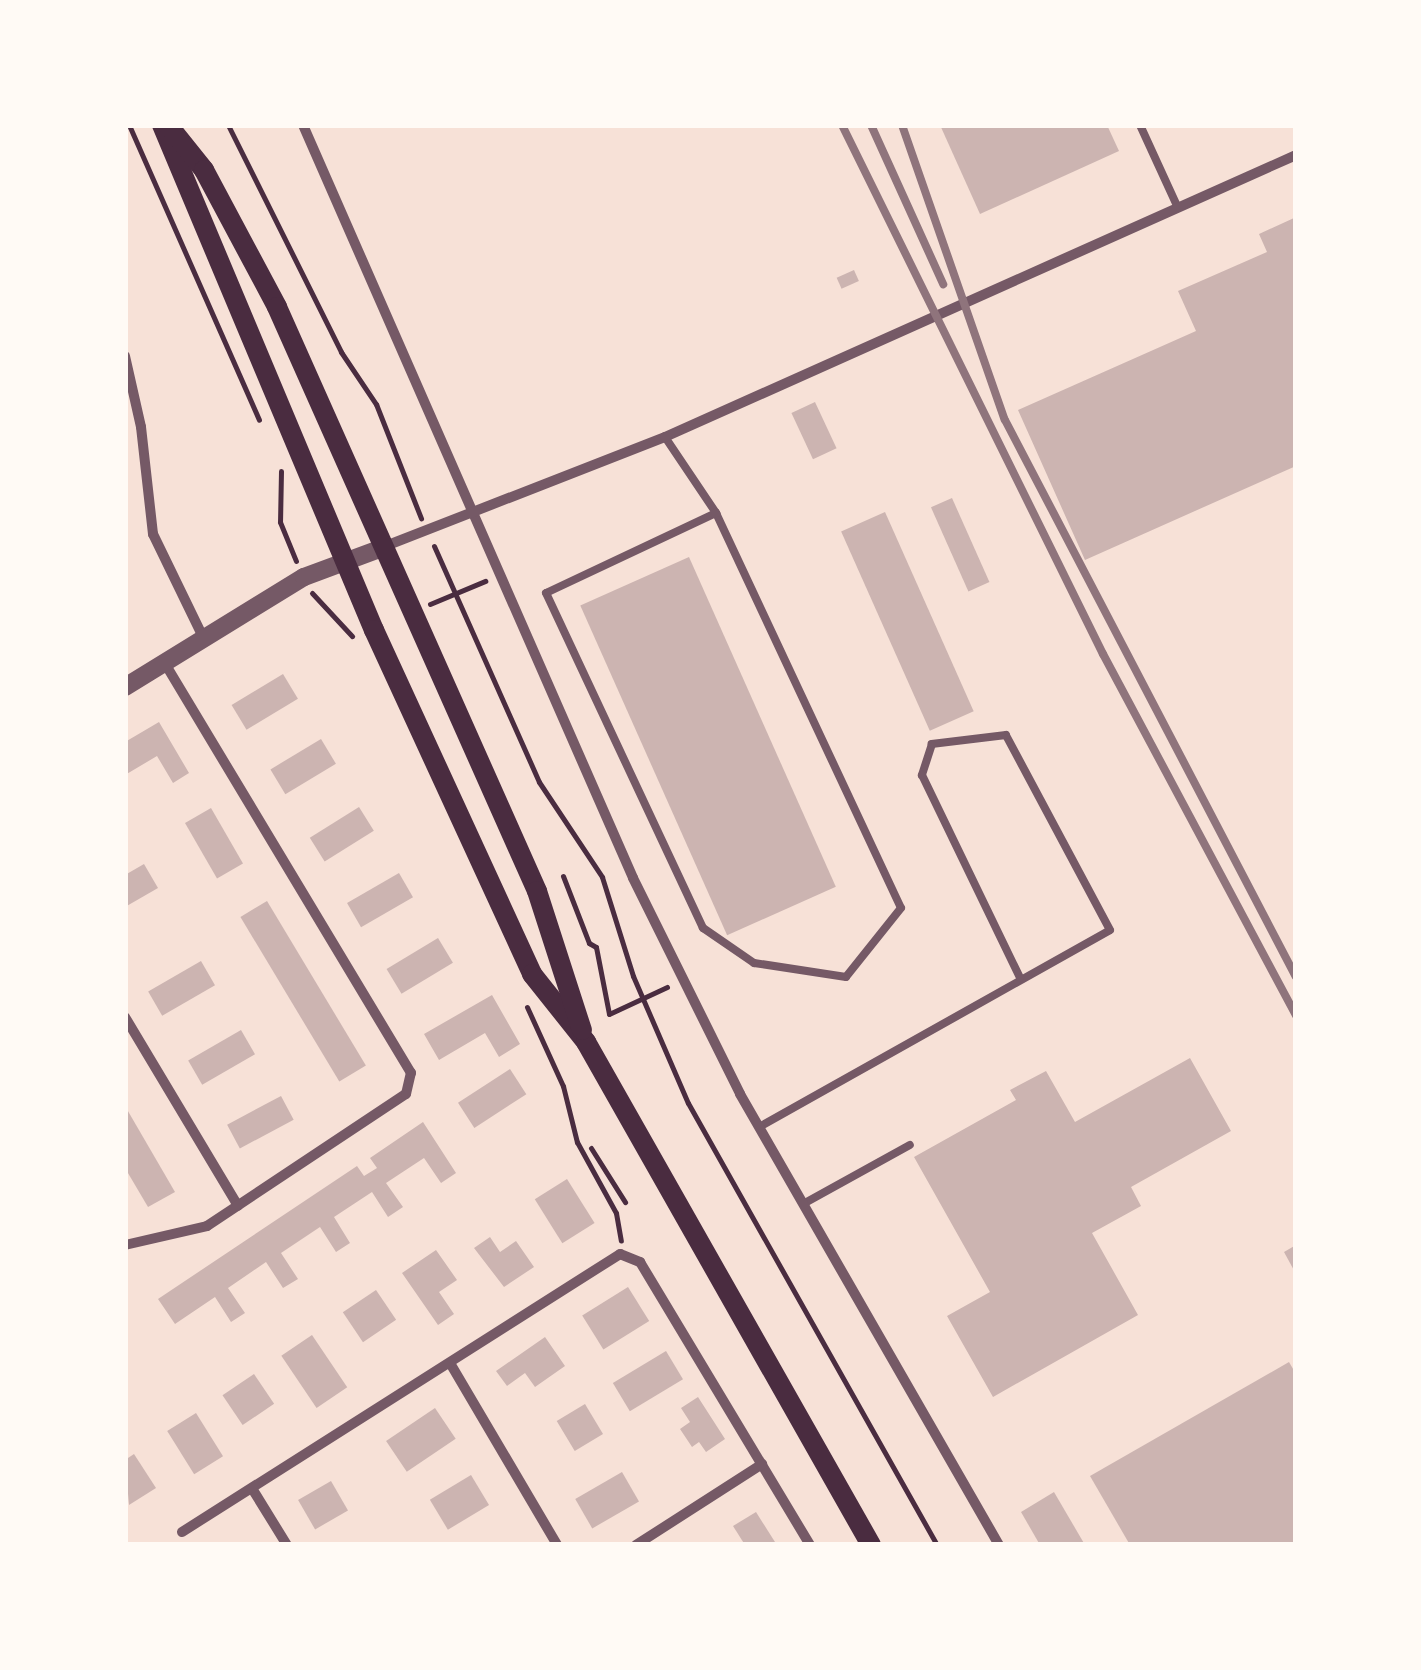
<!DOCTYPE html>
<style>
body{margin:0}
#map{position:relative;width:1421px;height:1670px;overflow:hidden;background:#f7e1d7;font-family:"Roboto Condensed",sans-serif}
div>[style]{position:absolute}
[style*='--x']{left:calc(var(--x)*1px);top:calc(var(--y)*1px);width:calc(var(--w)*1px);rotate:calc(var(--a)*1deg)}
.building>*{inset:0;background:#ccb4b1;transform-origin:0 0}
.path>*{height:5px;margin:-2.5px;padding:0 2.5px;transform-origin:2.5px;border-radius:2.5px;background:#4a2c40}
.service>*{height:8px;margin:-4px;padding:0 4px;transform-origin:4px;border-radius:4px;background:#755966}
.minor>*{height:10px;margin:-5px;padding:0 5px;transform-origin:5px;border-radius:5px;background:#755966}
.tertiary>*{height:18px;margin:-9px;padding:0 9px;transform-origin:9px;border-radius:9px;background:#755966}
.secondary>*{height:20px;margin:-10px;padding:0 10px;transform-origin:10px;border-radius:10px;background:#4a2c40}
.rail>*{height:8px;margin:-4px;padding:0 4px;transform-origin:4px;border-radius:4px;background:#8f747c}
span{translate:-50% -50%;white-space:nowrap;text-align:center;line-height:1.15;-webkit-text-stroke:10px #fffaf5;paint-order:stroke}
.frame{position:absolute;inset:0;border:128px solid #fffaf5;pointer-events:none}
</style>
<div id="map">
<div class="building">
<i style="clip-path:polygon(940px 125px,1107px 125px,1119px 151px,980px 214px)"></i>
<i style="clip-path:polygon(1294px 218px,1296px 466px,1085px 560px,1018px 410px,1196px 331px,1178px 291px,1267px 252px,1259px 234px)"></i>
<i style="left:854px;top:270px;width:12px;height:19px;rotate:66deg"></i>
<i style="left:815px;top:402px;width:51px;height:26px;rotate:65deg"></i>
<i style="left:952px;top:498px;width:92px;height:23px;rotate:66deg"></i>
<i style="left:885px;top:512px;width:218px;height:48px;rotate:66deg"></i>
<i style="left:689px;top:557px;width:361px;height:119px;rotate:66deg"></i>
<i style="left:283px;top:674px;width:29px;height:60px;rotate:59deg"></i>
<i style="clip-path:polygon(159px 722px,189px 773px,173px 783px,157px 756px,125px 775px,125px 742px)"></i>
<i style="left:321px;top:739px;width:29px;height:59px;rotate:59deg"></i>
<i style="left:359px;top:807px;width:28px;height:58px;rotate:58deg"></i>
<i style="left:211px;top:808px;width:64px;height:30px;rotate:60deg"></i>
<i style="clip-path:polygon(144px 864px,158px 888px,125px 907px,125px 875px)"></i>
<i style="left:399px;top:873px;width:28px;height:60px;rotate:60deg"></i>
<i style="left:267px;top:901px;width:192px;height:31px;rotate:59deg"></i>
<i style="left:438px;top:938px;width:29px;height:60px;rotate:59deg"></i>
<i style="left:201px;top:961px;width:28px;height:61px;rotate:60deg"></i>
<i style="clip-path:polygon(492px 995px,520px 1044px,499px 1057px,485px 1033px,439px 1060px,424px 1034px)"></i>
<i style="left:241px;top:1030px;width:28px;height:61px;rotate:60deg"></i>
<i style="clip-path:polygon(1190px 1058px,1231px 1131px,1131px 1187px,1141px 1206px,1092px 1233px,1138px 1315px,993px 1397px,947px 1316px,990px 1292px,914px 1157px,1016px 1100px,1010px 1090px,1046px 1071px,1075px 1122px)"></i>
<i style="left:510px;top:1069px;width:30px;height:62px;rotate:57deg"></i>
<i style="left:281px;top:1096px;width:27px;height:61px;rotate:62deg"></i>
<i style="clip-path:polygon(125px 1106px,175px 1192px,148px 1207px,125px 1168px)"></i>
<i style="clip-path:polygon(423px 1122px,456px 1173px,441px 1183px,424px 1158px,386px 1183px,403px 1207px,388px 1217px,372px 1192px,334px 1217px,350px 1243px,336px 1252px,320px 1227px,281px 1253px,298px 1279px,283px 1288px,266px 1262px,228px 1288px,245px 1313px,231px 1322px,215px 1297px,175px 1324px,158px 1299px,357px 1166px,364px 1176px,377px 1168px,370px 1158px)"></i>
<i style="left:567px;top:1179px;width:52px;height:38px;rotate:58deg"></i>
<i style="clip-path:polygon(490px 1237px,500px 1252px,516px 1241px,534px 1267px,504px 1287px,474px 1248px)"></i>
<i style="clip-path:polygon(1296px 1245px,1296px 1274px,1284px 1252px)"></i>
<i style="clip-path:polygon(436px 1250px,457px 1280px,439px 1292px,454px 1314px,438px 1325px,402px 1273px)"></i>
<i style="left:628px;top:1287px;width:40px;height:54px;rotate:58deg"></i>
<i style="left:376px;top:1290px;width:36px;height:40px;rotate:56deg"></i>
<i style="left:312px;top:1335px;width:63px;height:37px;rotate:56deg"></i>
<i style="clip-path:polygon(545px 1337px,565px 1366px,535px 1387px,525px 1373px,507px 1386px,496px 1371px)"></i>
<i style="left:666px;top:1351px;width:33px;height:62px;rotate:59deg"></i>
<i style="clip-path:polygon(1289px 1362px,1296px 1374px,1296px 1544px,1130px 1545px,1090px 1476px)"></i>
<i style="left:254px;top:1374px;width:36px;height:38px;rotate:56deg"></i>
<i style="clip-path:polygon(698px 1397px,725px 1439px,706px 1452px,699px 1442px,692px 1447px,680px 1429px,690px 1422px,681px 1408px)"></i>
<i style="left:585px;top:1404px;width:35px;height:33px;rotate:59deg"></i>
<i style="left:435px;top:1408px;width:37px;height:59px;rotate:56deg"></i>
<i style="left:196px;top:1413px;width:51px;height:34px;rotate:58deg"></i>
<i style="clip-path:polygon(134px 1454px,156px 1488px,129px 1505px,125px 1460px)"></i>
<i style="left:622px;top:1472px;width:34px;height:54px;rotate:60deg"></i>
<i style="left:471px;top:1475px;width:35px;height:48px;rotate:59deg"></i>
<i style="left:331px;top:1481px;width:34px;height:38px;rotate:60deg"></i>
<i style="clip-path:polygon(1054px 1492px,1085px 1545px,1040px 1545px,1021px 1512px)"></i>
<i style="clip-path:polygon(756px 1512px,775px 1542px,771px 1545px,745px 1545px,733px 1526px)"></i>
</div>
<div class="path">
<i style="--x:129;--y:125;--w:322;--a:66.2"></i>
<i style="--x:228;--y:125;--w:254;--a:63.5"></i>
<i style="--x:341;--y:352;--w:63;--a:56.1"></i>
<i style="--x:376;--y:404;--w:123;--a:68.5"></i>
<i style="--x:281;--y:471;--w:51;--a:91.1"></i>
<i style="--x:280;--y:522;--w:42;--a:67.7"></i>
<i style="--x:434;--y:546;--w:258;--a:66"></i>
<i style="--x:539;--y:782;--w:114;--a:56.4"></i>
<i style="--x:602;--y:877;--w:104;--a:72.6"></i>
<i style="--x:633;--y:976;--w:138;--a:66.6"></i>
<i style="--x:688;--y:1103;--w:507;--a:60.61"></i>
<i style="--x:312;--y:593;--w:59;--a:47.1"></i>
<i style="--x:430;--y:604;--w:60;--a:-22.7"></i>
<i style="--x:563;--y:876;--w:72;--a:68.8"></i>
<i style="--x:589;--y:943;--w:8;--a:30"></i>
<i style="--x:596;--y:947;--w:68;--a:79"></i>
<i style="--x:609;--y:1014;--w:64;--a:-25"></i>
<i style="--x:527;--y:1007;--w:87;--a:65.5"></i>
<i style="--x:563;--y:1086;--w:58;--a:76"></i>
<i style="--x:577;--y:1142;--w:81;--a:61.2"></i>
<i style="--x:616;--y:1213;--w:28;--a:80"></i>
<i style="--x:591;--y:1148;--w:64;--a:57.8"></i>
</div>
<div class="service">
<i style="--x:1140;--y:125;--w:89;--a:65.4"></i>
<i style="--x:665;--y:437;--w:92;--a:56.1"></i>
<i style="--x:716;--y:513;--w:436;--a:64.9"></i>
<i style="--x:901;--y:908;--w:88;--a:128.6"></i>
<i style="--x:846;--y:977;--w:93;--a:-171.3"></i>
<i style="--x:754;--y:963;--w:62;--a:-145.5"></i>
<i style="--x:703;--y:928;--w:370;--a:-115.1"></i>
<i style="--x:546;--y:593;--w:188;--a:-25.2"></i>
<i style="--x:761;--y:1126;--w:400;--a:-29.3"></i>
<i style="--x:1110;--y:930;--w:221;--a:-118.1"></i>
<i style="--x:1006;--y:735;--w:75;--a:173.1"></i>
<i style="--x:932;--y:744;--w:33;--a:108"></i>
<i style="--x:922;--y:775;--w:225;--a:64.2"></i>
<i style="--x:803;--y:1204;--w:122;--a:-28.9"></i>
</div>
<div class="minor">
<i style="--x:303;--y:125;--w:822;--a:66.33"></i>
<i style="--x:633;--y:878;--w:241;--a:63.6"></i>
<i style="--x:740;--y:1094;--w:520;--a:60.13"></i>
<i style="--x:125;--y:356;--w:73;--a:77.3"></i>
<i style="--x:141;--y:427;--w:108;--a:83.6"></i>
<i style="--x:153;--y:534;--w:117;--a:64.1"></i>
<i style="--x:383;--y:547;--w:303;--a:-21.3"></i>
<i style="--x:665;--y:437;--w:691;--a:-24.08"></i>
<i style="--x:125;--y:1017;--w:220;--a:59.1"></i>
<i style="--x:125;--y:1245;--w:84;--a:-13"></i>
<i style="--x:207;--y:1226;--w:239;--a:-33.6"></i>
<i style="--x:406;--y:1094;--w:22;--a:-77"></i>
<i style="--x:411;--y:1073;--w:478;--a:-121"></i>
<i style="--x:450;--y:1363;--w:211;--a:59.5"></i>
<i style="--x:253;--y:1490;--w:65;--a:58.3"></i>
<i style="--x:182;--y:1532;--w:519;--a:-32.4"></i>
<i style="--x:620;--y:1254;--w:22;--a:22"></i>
<i style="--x:640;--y:1262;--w:330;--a:59"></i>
<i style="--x:636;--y:1545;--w:150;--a:-32.7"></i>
</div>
<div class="tertiary">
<i style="--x:125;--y:687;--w:210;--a:-31.6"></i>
<i style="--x:304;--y:577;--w:83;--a:-20.4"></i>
</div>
<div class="secondary">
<i style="--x:162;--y:125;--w:548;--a:67.23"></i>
<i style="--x:374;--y:630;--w:379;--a:65.3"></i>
<i style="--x:532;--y:974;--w:87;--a:51.5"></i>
<i style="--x:586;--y:1042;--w:578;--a:60.46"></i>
<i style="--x:168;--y:125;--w:58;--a:51.3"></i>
<i style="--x:204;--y:170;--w:155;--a:61.9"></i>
<i style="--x:277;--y:307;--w:639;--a:66"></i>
<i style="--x:537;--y:891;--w:146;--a:72.1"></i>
</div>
<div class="rail">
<i style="--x:842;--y:125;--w:590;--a:63.74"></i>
<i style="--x:1103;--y:654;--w:410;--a:61.9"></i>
<i style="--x:871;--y:125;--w:175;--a:65.6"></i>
<i style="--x:902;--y:125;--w:312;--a:70.8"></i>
<i style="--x:1005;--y:420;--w:628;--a:62.42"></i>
</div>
<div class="frame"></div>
</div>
